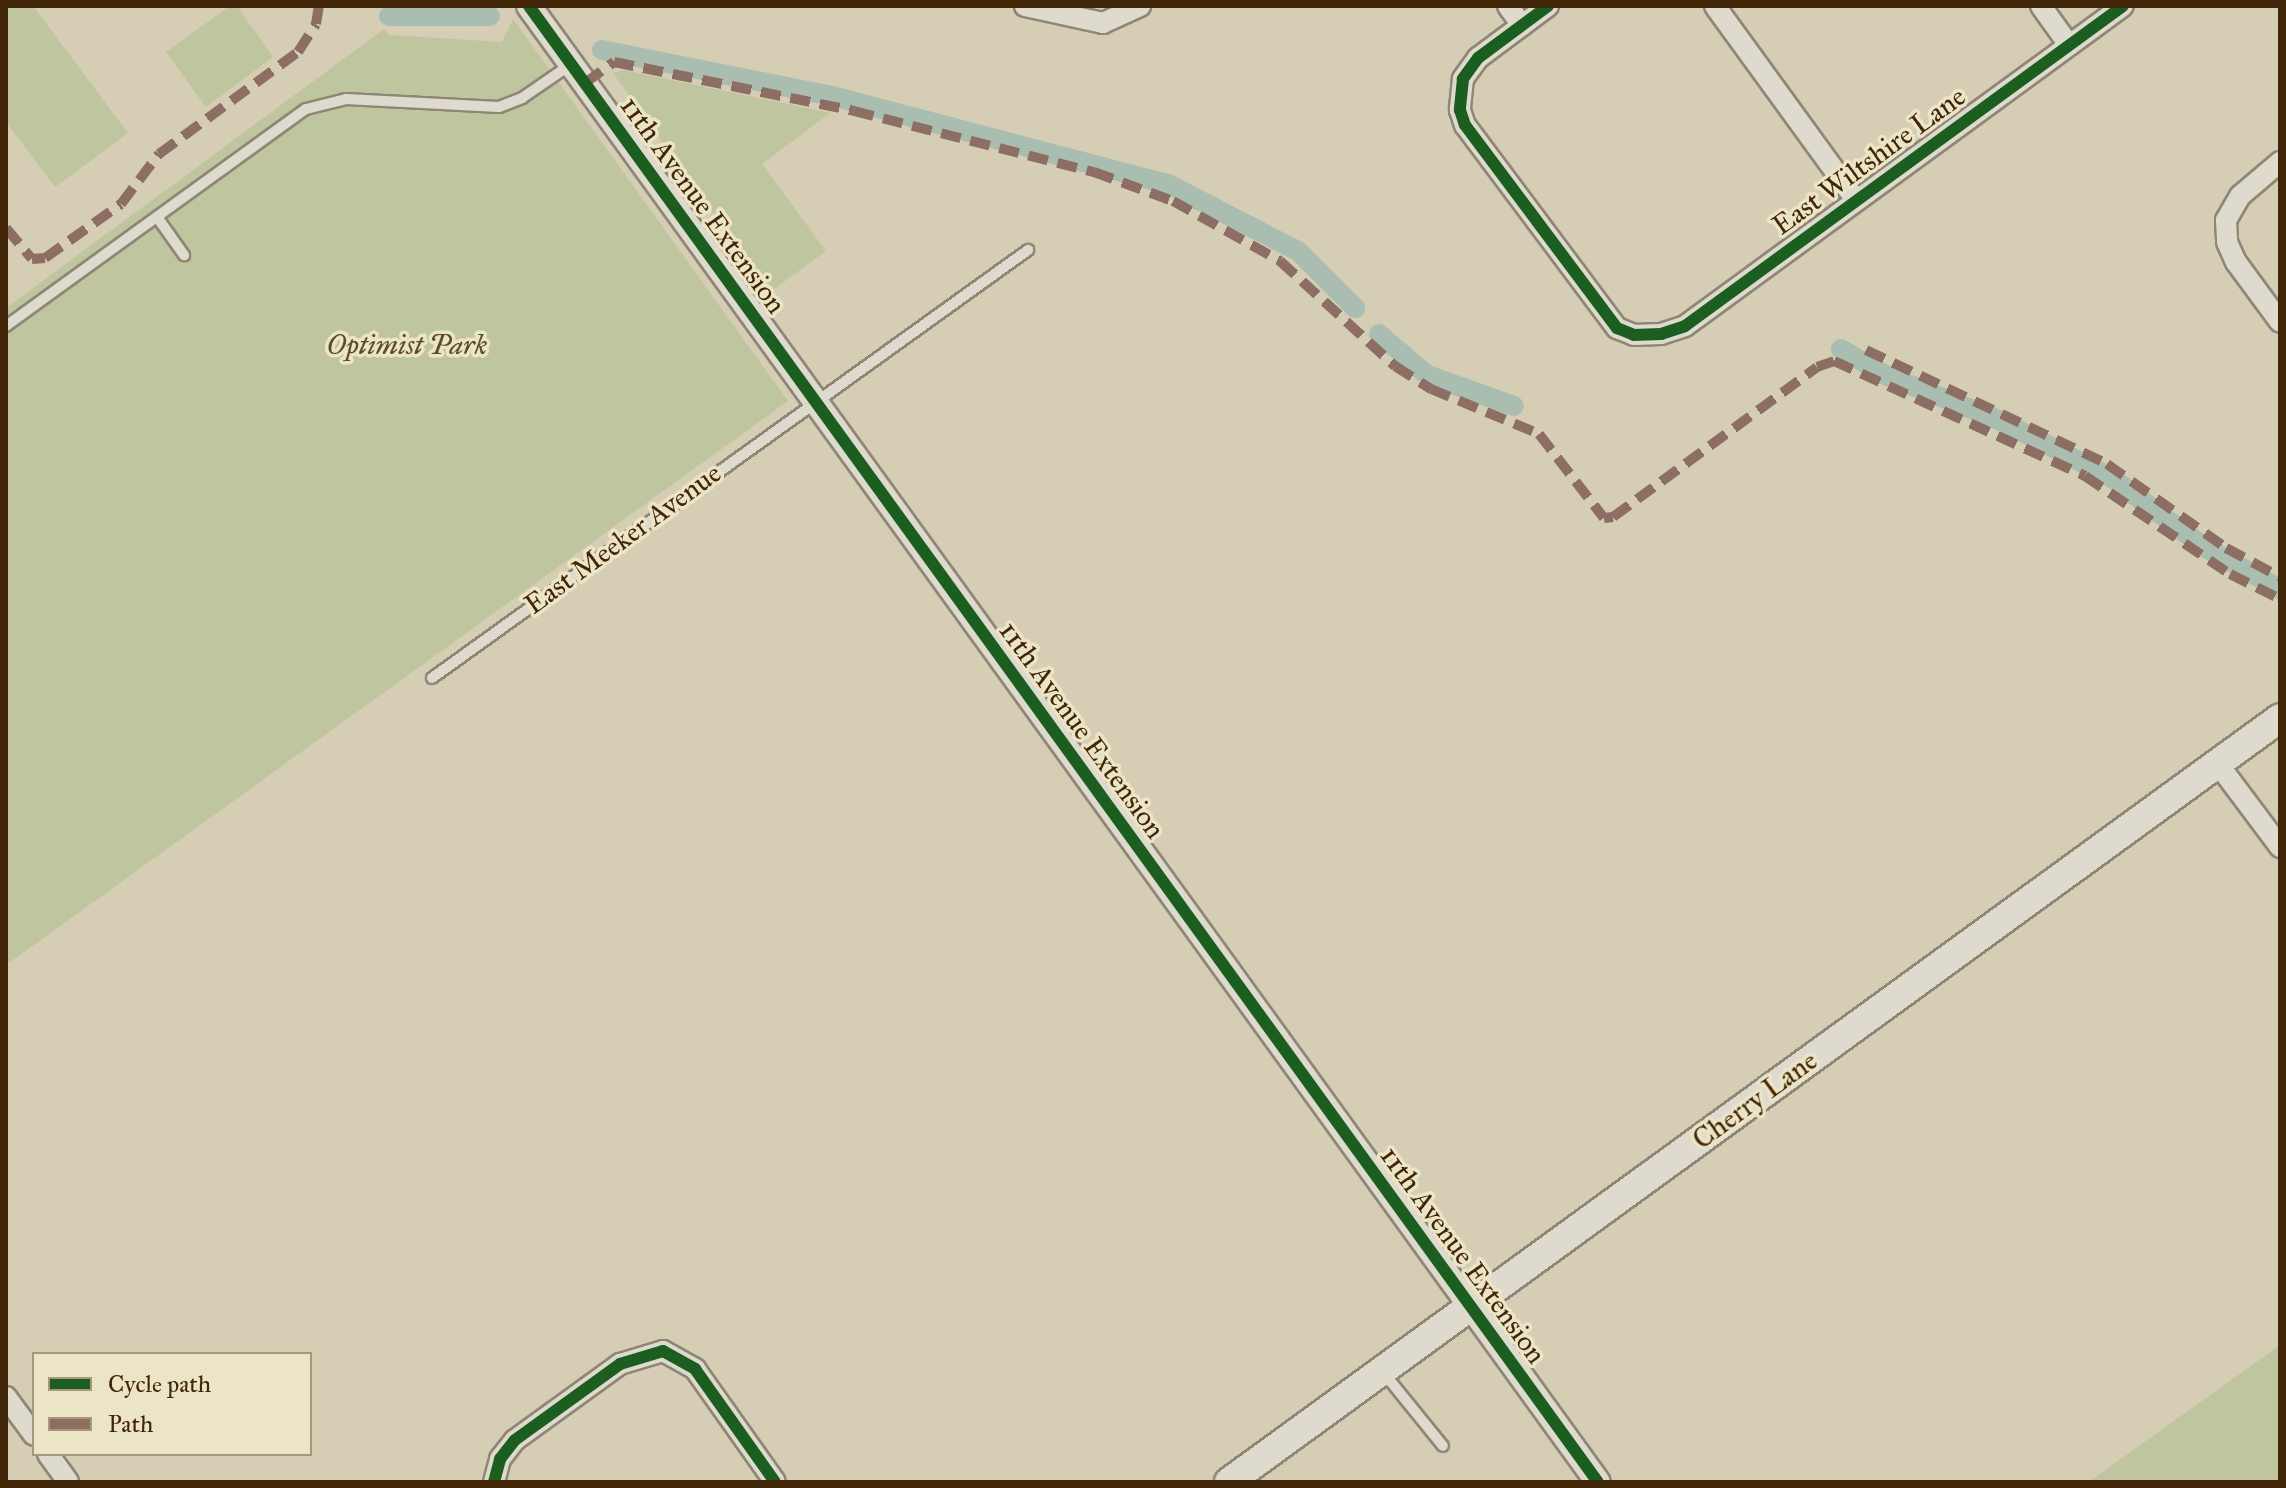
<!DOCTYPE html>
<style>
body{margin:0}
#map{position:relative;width:2286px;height:1488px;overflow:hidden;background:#d5cdb4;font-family:"IM FELL Great Primer",serif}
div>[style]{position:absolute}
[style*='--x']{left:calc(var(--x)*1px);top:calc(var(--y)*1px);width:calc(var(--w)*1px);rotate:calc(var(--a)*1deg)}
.green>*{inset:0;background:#bfc59e}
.canal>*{height:20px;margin:-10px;padding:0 10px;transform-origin:10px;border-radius:10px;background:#a9beb0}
.roads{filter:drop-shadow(2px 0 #8f8775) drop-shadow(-2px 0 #8f8775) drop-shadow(0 2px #8f8775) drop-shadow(0 -2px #8f8775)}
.service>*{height:10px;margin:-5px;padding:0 5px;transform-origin:5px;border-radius:5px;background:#dedbce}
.minor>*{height:20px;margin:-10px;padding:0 10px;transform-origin:10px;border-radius:10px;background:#dedbce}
.tertiary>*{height:24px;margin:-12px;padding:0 12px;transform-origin:12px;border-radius:12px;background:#dedbce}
.secondary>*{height:28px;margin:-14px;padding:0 14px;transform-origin:14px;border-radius:14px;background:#dedbce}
.quiet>*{height:10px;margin-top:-5px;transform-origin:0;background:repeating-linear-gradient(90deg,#8d6e63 0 20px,transparent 0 30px)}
.cycleway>*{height:12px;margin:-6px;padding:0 6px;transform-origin:6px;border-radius:6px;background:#1b5e20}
span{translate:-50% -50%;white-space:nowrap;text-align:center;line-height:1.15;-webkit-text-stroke:7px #ece4c6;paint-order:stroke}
.street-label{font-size:28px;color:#412507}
.park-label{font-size:28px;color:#5c4b28;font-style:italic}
.frame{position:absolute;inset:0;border:8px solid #412507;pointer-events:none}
.legend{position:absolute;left:32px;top:1352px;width:280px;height:104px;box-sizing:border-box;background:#ece4c6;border:2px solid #a8987a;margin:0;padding:10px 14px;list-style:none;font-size:24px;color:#412507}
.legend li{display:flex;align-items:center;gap:16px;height:40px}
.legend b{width:40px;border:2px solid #a8987a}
</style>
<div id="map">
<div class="green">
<i style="clip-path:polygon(11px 6px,33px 6px,128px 133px,55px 187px,6px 122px,6px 10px)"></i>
<i style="clip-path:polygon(230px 6px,237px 6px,273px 57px,206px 107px,166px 52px)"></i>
<i style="clip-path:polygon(513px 19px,788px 401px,6px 965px,6px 308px,384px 29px,389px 35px,502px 42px)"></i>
<i style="clip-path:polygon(623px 70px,830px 113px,762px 164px,826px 251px,770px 292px,613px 73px)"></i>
<i style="clip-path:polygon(2280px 1345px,2280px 1482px,2090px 1481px)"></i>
</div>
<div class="canal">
<i style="--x:389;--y:16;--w:101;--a:0"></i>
<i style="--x:602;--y:50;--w:235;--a:11.3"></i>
<i style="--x:832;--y:96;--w:347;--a:14.7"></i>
<i style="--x:1168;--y:184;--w:146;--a:27.3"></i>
<i style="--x:1298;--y:251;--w:81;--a:45"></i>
<i style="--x:1379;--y:334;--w:63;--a:40.5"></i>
<i style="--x:1427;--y:375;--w:92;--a:19.6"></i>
<i style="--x:1841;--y:349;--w:51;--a:30.6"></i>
<i style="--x:1885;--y:375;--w:125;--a:21.6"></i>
<i style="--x:2001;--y:421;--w:125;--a:27.2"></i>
<i style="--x:2112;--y:478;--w:115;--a:36.9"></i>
<i style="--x:2204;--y:547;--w:87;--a:28.9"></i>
</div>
<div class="roads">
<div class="service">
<i style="--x:157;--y:217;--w:47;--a:54.6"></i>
<i style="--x:6;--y:326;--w:370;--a:-35.9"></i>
<i style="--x:306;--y:109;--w:41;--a:-14"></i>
<i style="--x:346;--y:99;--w:153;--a:3"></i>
<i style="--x:499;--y:107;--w:25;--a:-21"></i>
<i style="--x:522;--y:98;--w:58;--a:-34.5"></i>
<i style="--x:432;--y:678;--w:734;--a:-35.68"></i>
<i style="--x:1383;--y:1372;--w:95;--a:51"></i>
</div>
<div class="minor">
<i style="--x:1025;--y:6;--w:80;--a:12.3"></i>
<i style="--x:1103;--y:23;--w:41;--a:-24.7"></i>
<i style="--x:1508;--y:6;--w:24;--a:54"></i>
<i style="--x:1548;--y:6;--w:87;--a:143.4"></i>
<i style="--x:1478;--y:58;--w:26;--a:126"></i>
<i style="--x:1463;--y:79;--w:31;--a:96"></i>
<i style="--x:1460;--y:110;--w:16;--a:72"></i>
<i style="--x:1465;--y:125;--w:254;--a:53.2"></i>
<i style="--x:1617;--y:328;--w:18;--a:22"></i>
<i style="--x:1634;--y:335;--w:27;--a:-2"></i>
<i style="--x:1661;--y:334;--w:25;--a:-18"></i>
<i style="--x:1685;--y:326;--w:542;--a:-36.15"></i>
<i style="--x:1715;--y:6;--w:240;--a:54"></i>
<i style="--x:2041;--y:6;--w:48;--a:54.3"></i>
<i style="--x:2280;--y:162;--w:52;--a:139.6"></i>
<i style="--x:2240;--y:196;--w:28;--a:120"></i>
<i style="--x:2226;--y:220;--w:22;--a:87"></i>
<i style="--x:2227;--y:242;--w:22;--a:66"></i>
<i style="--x:2236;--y:262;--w:74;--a:53.7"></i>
<i style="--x:2218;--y:764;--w:104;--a:53.2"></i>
<i style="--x:6;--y:1397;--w:47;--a:53.6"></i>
<i style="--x:48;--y:1454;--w:34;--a:54"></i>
<i style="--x:494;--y:1482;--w:24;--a:-75"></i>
<i style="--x:500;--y:1459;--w:24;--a:-52"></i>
<i style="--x:515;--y:1440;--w:130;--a:-35.9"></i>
<i style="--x:620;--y:1364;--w:45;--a:-16.8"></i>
<i style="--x:663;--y:1351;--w:37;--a:29"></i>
<i style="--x:695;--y:1369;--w:138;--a:54.7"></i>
</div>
<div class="tertiary">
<i style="--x:529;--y:6;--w:1822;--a:54.09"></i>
</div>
<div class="secondary">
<i style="--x:1229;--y:1482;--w:1299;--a:-36.01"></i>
</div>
</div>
<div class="quiet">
<i style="--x:585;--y:83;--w:36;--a:-36"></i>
<i style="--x:614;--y:62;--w:245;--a:11.5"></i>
<i style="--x:854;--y:111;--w:248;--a:14.3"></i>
<i style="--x:1094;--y:172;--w:84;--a:20.2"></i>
<i style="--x:1173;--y:201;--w:123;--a:29.3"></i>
<i style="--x:1280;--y:261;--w:156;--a:42.4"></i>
<i style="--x:1395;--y:366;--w:43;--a:32.6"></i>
<i style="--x:1431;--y:389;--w:117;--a:22.6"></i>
<i style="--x:1539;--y:434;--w:106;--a:52.3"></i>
<i style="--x:1604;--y:518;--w:9;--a:-6"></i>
<i style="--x:1613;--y:517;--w:253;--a:-36.3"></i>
<i style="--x:1817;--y:367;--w:18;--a:-19"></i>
<i style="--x:1834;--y:361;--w:276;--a:24.6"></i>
<i style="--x:2085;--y:476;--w:175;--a:34.1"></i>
<i style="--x:2230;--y:574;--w:56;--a:26.6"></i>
<i style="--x:6;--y:228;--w:40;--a:50"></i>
<i style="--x:32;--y:259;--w:13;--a:-4"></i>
<i style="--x:45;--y:258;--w:93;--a:-35.4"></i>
<i style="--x:121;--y:204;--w:63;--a:-52.8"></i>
<i style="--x:159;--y:154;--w:172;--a:-36.3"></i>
<i style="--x:298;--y:52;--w:33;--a:-57"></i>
<i style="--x:316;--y:24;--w:18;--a:-81"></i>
<i style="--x:1866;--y:350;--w:267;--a:25.3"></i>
<i style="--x:2107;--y:464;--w:146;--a:35.2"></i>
<i style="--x:2226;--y:548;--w:61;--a:28.2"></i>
</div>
<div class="cycleway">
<i style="--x:529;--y:6;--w:1822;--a:54.09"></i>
<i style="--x:1548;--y:6;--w:87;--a:143.4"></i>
<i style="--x:1478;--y:58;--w:26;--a:126"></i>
<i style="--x:1463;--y:79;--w:31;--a:96"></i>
<i style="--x:1460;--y:110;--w:16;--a:72"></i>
<i style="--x:1465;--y:125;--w:254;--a:53.2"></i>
<i style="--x:1617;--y:328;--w:18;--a:22"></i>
<i style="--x:1634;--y:335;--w:27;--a:-2"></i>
<i style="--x:1661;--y:334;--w:25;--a:-18"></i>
<i style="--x:1685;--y:326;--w:542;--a:-36.15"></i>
<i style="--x:494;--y:1482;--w:24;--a:-75"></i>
<i style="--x:500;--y:1459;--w:24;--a:-52"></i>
<i style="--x:515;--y:1440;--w:130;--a:-35.9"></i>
<i style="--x:620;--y:1364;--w:45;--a:-16.8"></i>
<i style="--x:663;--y:1351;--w:37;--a:29"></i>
<i style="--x:695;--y:1369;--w:138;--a:54.7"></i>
</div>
<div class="street-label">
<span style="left:1869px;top:161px;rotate:-36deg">East Wiltshire Lane</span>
<span style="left:703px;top:205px;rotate:54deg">11th Avenue Extension</span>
<span style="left:623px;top:539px;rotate:-36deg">East Meeker Avenue</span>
<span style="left:1082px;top:730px;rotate:54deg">11th Avenue Extension</span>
<span style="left:1755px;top:1100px;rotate:-36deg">Cherry Lane</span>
<span style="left:1463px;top:1255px;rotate:54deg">11th Avenue Extension</span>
</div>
<div class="park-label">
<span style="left:407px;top:345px">Optimist Park</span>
</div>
<div class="frame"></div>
<ul class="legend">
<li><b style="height:10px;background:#1b5e20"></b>Cycle path</li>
<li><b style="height:10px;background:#8d6e63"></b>Path</li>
</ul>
</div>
